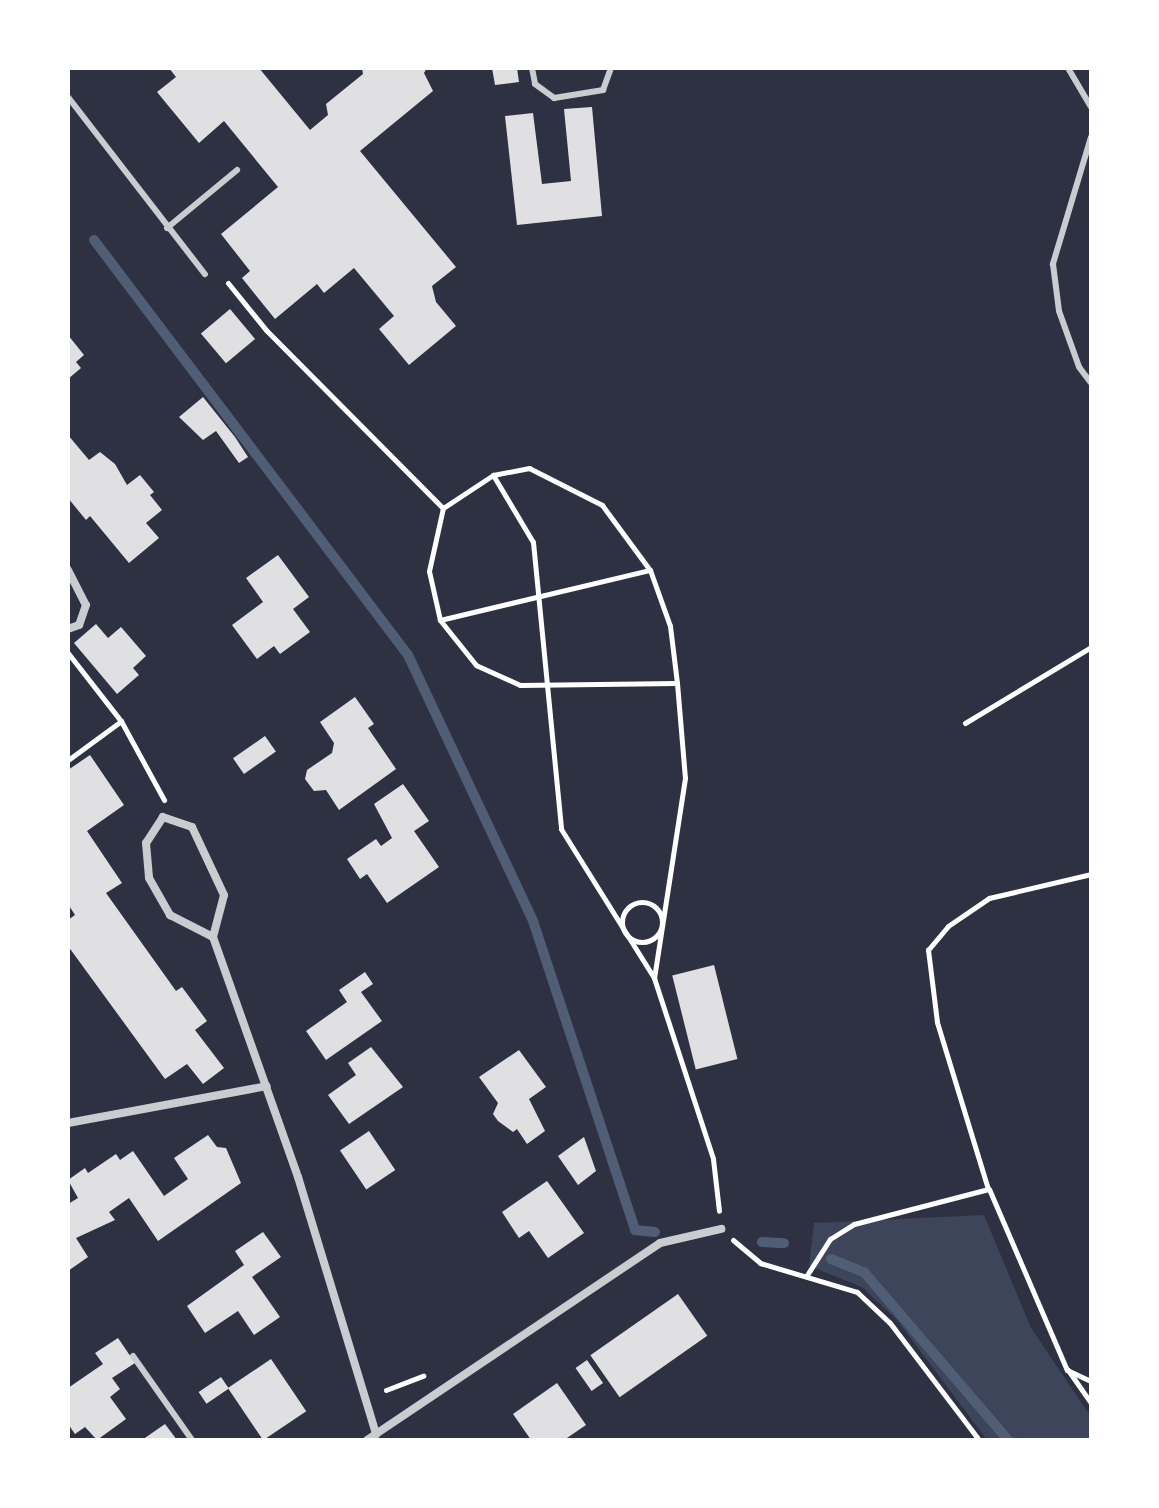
<!DOCTYPE html>
<style>
body{margin:0}
#map{position:relative;width:1159px;height:1508px;overflow:hidden;background:#2d3142;font-family:"Noto Sans",sans-serif}
div>[style]{position:absolute}
[style*='--x']{left:calc(var(--x)*1px);top:calc(var(--y)*1px);width:calc(var(--w)*1px);rotate:calc(var(--a)*1deg)}
.green>*{inset:0;background:#3c4559}
.stream>*{height:10px;margin:-5px;padding:0 5px;transform-origin:5px;border-radius:5px;background:#4f5d75}
.building>*{inset:0;background:#e0e0e3;transform-origin:0 0}
.path>*{height:5px;margin:-2.5px;padding:0 2.5px;transform-origin:2.5px;border-radius:2.5px;background:#fff}
.path>.ring{margin:-2.5px;padding:0;box-sizing:content-box;background:none;border:5px solid #fff;border-radius:50%}
.service>*{height:6px;margin:-3px;padding:0 3px;transform-origin:3px;border-radius:3px;background:#caccd0}
.minor>*{height:8px;margin:-4px;padding:0 4px;transform-origin:4px;border-radius:4px;background:#caccd0}
span{translate:-50% -50%;white-space:nowrap;text-align:center;line-height:1.15;-webkit-text-stroke:6px #fff;paint-order:stroke}
.frame{position:absolute;inset:0;border:70px solid #fff;pointer-events:none}
</style>
<div id="map">
<div class="green">
<i style="clip-path:polygon(984px 1215px,1031px 1328px,1091px 1417px,1091px 1440px,987px 1440px,897px 1320px,862px 1287px,809px 1266px,814px 1223px)"></i>
</div>
<div class="stream">
<i style="--x:94;--y:240;--w:520;--a:52.89"></i>
<i style="--x:408;--y:655;--w:294;--a:64.8"></i>
<i style="--x:533;--y:921;--w:325;--a:71.7"></i>
<i style="--x:635;--y:1230;--w:20;--a:6"></i>
<i style="--x:762;--y:1242;--w:22;--a:3"></i>
<i style="--x:831;--y:1259;--w:35;--a:22"></i>
<i style="--x:864;--y:1272;--w:221;--a:49.4"></i>
</div>
<div class="building">
<i style="clip-path:polygon(169px 68px,259px 68px,310px 130px,328px 115px,326px 104px,363px 74px,362px 68px,427px 68px,424px 73px,433px 91px,360px 151px,456px 267px,432px 286px,436px 302px,456px 326px,409px 365px,379px 329px,394px 316px,354px 268px,324px 293px,317px 284px,275px 319px,242px 278px,250px 271px,221px 234px,278px 187px,224px 121px,199px 143px,157px 92px,176px 77px)"></i>
<i style="clip-path:polygon(492px 68px,517px 68px,519px 82px,495px 85px)"></i>
<i style="clip-path:polygon(592px 107px,602px 216px,517px 225px,505px 116px,533px 113px,542px 184px,571px 181px,564px 109px)"></i>
<i style="left:230px;top:309px;width:39px;height:38px;rotate:50deg"></i>
<i style="clip-path:polygon(68px 335px,84px 355px,76px 362px,81px 368px,68px 379px)"></i>
<i style="clip-path:polygon(203px 397px,235px 437px,248px 457px,239px 463px,216px 431px,203px 440px,179px 417px)"></i>
<i style="clip-path:polygon(68px 435px,89px 460px,100px 452px,115px 464px,127px 485px,140px 475px,154px 492px,150px 495px,162px 510px,146px 523px,159px 538px,129px 563px,90px 516px,86px 520px,68px 498px)"></i>
<i style="clip-path:polygon(278px 555px,309px 597px,293px 609px,310px 632px,280px 654px,274px 646px,257px 659px,232px 625px,263px 602px,246px 578px)"></i>
<i style="clip-path:polygon(96px 624px,108px 638px,121px 627px,146px 656px,133px 668px,139px 675px,117px 694px,74px 643px)"></i>
<i style="clip-path:polygon(355px 697px,374px 724px,368px 728px,396px 769px,339px 810px,326px 790px,314px 791px,305px 779px,307px 770px,332px 753px,334px 743px,320px 722px)"></i>
<i style="left:265px;top:736px;width:19px;height:39px;rotate:55deg"></i>
<i style="clip-path:polygon(90px 755px,124px 805px,87px 831px,122px 883px,106px 893px,176px 991px,182px 987px,207px 1021px,195px 1030px,224px 1068px,203px 1084px,187px 1064px,165px 1079px,68px 946px,68px 920px,75px 915px,68px 904px,68px 770px)"></i>
<i style="clip-path:polygon(403px 784px,429px 821px,414px 831px,439px 867px,387px 903px,367px 874px,360px 879px,347px 859px,376px 839px,381px 846px,392px 838px,374px 804px)"></i>
<i style="left:714px;top:965px;width:97px;height:43px;rotate:76deg"></i>
<i style="clip-path:polygon(365px 972px,373px 984px,361px 992px,382px 1021px,326px 1060px,306px 1031px,347px 1002px,339px 990px)"></i>
<i style="clip-path:polygon(371px 1047px,403px 1087px,349px 1124px,328px 1095px,356px 1075px,348px 1063px)"></i>
<i style="clip-path:polygon(519px 1050px,546px 1087px,529px 1099px,545px 1131px,527px 1144px,517px 1129px,513px 1132px,498px 1121px,493px 1114px,498px 1103px,479px 1077px)"></i>
<i style="left:369px;top:1131px;width:47px;height:35px;rotate:56deg"></i>
<i style="clip-path:polygon(208px 1135px,217px 1147px,226px 1148px,241px 1183px,158px 1241px,129px 1198px,109px 1212px,115px 1220px,76px 1238px,88px 1257px,68px 1271px,68px 1204px,78px 1198px,68px 1180px,85px 1168px,88px 1173px,116px 1154px,120px 1160px,133px 1151px,164px 1196px,188px 1179px,174px 1158px)"></i>
<i style="clip-path:polygon(584px 1137px,596px 1171px,578px 1185px,558px 1156px)"></i>
<i style="clip-path:polygon(547px 1181px,584px 1233px,548px 1258px,529px 1231px,519px 1238px,502px 1212px)"></i>
<i style="clip-path:polygon(263px 1232px,281px 1257px,252px 1277px,280px 1317px,254px 1335px,238px 1311px,205px 1333px,187px 1306px,244px 1265px,235px 1251px)"></i>
<i style="left:678px;top:1294px;width:51px;height:107px;rotate:55deg"></i>
<i style="clip-path:polygon(118px 1338px,135px 1363px,112px 1378px,120px 1389px,110px 1397px,126px 1419px,97px 1440px,85px 1427px,75px 1434px,68px 1424px,68px 1388px,103px 1364px,95px 1353px)"></i>
<i style="left:271px;top:1359px;width:63px;height:52px;rotate:56deg"></i>
<i style="left:587px;top:1360px;width:28px;height:14px;rotate:55deg"></i>
<i style="left:221px;top:1377px;width:14px;height:27px;rotate:56deg"></i>
<i style="clip-path:polygon(557px 1383px,586px 1425px,564px 1440px,531px 1440px,513px 1414px)"></i>
<i style="clip-path:polygon(165px 1424px,177px 1440px,142px 1440px)"></i>
</div>
<div class="path">
<i style="--x:228;--y:283;--w:60;--a:51"></i>
<i style="--x:266;--y:330;--w:251;--a:45.2"></i>
<i style="--x:493;--y:475;--w:78;--a:59.2"></i>
<i style="--x:533;--y:542;--w:288;--a:84.4"></i>
<i style="--x:561;--y:829;--w:176;--a:58"></i>
<i style="--x:440;--y:620;--w:216;--a:-13.4"></i>
<i style="--x:68;--y:653;--w:86;--a:52.1"></i>
<i style="--x:121;--y:721;--w:90;--a:61.4"></i>
<i style="--x:677;--y:683;--w:157;--a:179.3"></i>
<i style="--x:520;--y:685;--w:48;--a:-155.6"></i>
<i style="--x:476;--y:665;--w:58;--a:-128.7"></i>
<i style="--x:440;--y:620;--w:50;--a:-102.7"></i>
<i style="--x:429;--y:571;--w:65;--a:-77.5"></i>
<i style="--x:443;--y:508;--w:60;--a:-33.4"></i>
<i style="--x:493;--y:475;--w:37;--a:-11"></i>
<i style="--x:529;--y:468;--w:82;--a:26.9"></i>
<i style="--x:602;--y:505;--w:81;--a:53.6"></i>
<i style="--x:650;--y:570;--w:59;--a:70.3"></i>
<i style="--x:670;--y:626;--w:57;--a:83"></i>
<i style="--x:677;--y:683;--w:95;--a:85.2"></i>
<i style="--x:685;--y:778;--w:202;--a:98.8"></i>
<i style="--x:654;--y:978;--w:190;--a:71.9"></i>
<i style="--x:713;--y:1159;--w:52;--a:83.4"></i>
<i style="--x:965;--y:723;--w:147;--a:-31.1"></i>
<i style="--x:68;--y:760;--w:66;--a:-36.3"></i>
<i class="ring" style="left:622px;top:902px;width:35px;height:35px"></i>
<i style="--x:989;--y:1189;--w:197;--a:66.7"></i>
<i style="--x:1067;--y:1370;--w:26;--a:25"></i>
<i style="--x:733;--y:1240;--w:35;--a:40"></i>
<i style="--x:760;--y:1263;--w:101;--a:16.6"></i>
<i style="--x:857;--y:1292;--w:45;--a:43.2"></i>
<i style="--x:890;--y:1323;--w:147;--a:52.7"></i>
<i style="--x:807;--y:1275;--w:43;--a:-57.4"></i>
<i style="--x:830;--y:1239;--w:28;--a:-32"></i>
<i style="--x:854;--y:1224;--w:138;--a:-14.6"></i>
<i style="--x:988;--y:1189;--w:175;--a:-107"></i>
<i style="--x:937;--y:1022;--w:73;--a:-97.1"></i>
<i style="--x:928;--y:950;--w:31;--a:-50"></i>
<i style="--x:948;--y:926;--w:50;--a:-34.3"></i>
<i style="--x:989;--y:898;--w:105;--a:-13.2"></i>
<i style="--x:1068;--y:1370;--w:40;--a:55.1"></i>
<i style="--x:386;--y:1390;--w:40;--a:-21"></i>
</div>
<div class="service">
<i style="--x:532;--y:68;--w:16;--a:79"></i>
<i style="--x:535;--y:84;--w:24;--a:36"></i>
<i style="--x:554;--y:98;--w:50;--a:-9.3"></i>
<i style="--x:603;--y:90;--w:23;--a:-70"></i>
<i style="--x:1068;--y:68;--w:45;--a:59.5"></i>
<i style="--x:68;--y:97;--w:224;--a:52.3"></i>
<i style="--x:1091;--y:137;--w:133;--a:106.7"></i>
<i style="--x:1053;--y:264;--w:47;--a:82.7"></i>
<i style="--x:1059;--y:311;--w:59;--a:70.3"></i>
<i style="--x:1079;--y:367;--w:20;--a:53"></i>
<i style="--x:167;--y:228;--w:91;--a:-39.6"></i>
<i style="--x:133;--y:1356;--w:103;--a:54.9"></i>
</div>
<div class="minor">
<i style="--x:68;--y:570;--w:39;--a:63"></i>
<i style="--x:86;--y:605;--w:21;--a:109"></i>
<i style="--x:79;--y:625;--w:12;--a:160"></i>
<i style="--x:213;--y:937;--w:43;--a:-75.3"></i>
<i style="--x:224;--y:895;--w:75;--a:-115.2"></i>
<i style="--x:192;--y:827;--w:31;--a:-161"></i>
<i style="--x:163;--y:817;--w:31;--a:123"></i>
<i style="--x:146;--y:843;--w:35;--a:85"></i>
<i style="--x:149;--y:878;--w:43;--a:60.4"></i>
<i style="--x:170;--y:915;--w:48;--a:27.1"></i>
<i style="--x:213;--y:937;--w:255;--a:70.5"></i>
<i style="--x:298;--y:1177;--w:269;--a:73.1"></i>
<i style="--x:68;--y:1123;--w:202;--a:-10.5"></i>
<i style="--x:367;--y:1440;--w:353;--a:-33.9"></i>
<i style="--x:660;--y:1243;--w:63;--a:-12.9"></i>
</div>
<div class="frame"></div>
</div>
